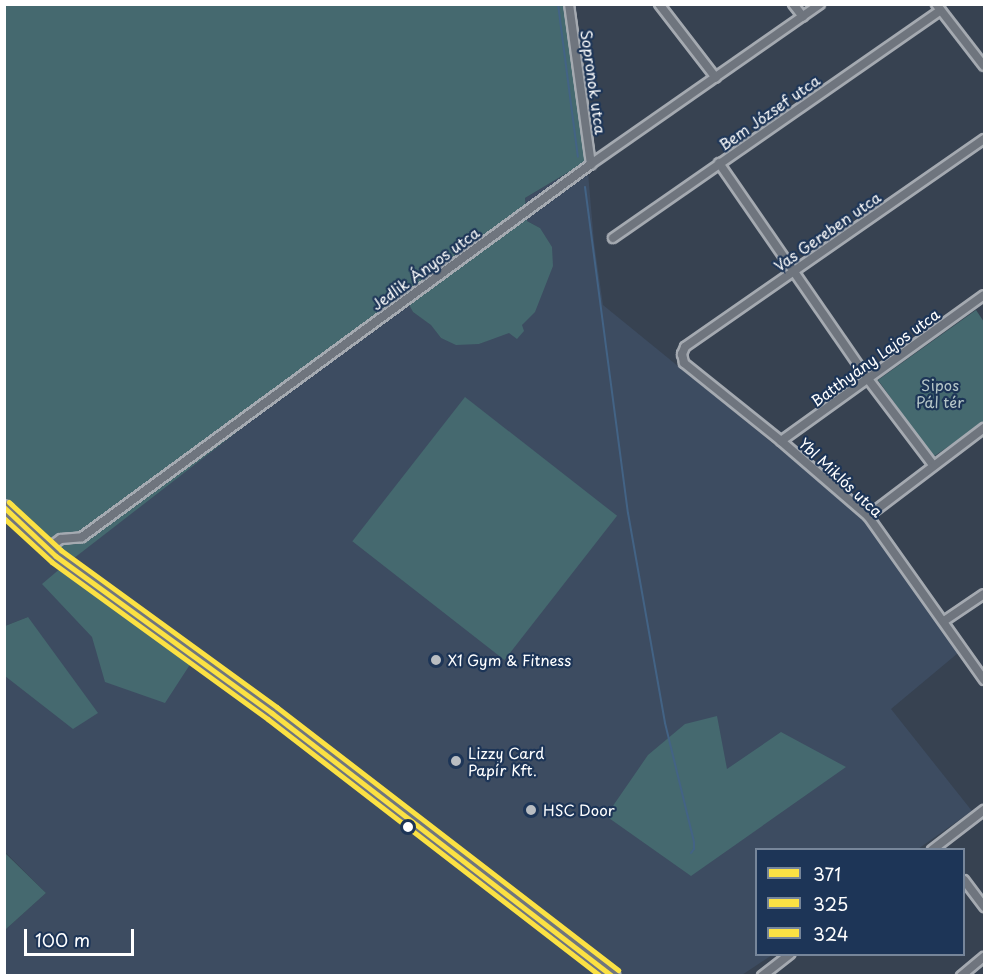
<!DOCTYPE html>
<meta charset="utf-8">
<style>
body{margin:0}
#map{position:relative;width:989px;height:980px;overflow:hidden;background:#374251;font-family:"Playpen Sans",sans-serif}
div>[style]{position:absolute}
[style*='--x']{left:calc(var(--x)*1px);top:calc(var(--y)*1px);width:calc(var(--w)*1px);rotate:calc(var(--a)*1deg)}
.built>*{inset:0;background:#3d4c61}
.green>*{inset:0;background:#45696f;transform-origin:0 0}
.stream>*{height:2px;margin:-1px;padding:0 1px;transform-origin:1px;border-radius:1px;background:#436385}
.roads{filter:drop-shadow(2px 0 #a5aab1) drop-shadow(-2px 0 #a5aab1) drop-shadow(0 2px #a5aab1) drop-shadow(0 -2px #a5aab1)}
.minor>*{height:8px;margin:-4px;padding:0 4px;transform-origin:4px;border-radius:4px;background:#6f757e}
.secondary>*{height:12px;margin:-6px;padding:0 6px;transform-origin:6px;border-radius:6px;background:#6f757e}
.trunk>*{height:14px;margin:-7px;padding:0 7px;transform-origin:7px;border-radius:7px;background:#73777d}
.bus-1>*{height:4.5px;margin:-2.25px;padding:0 2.25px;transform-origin:2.25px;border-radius:2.25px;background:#fbe143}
.bus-2>*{height:4.5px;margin:-2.25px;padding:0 2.25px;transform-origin:2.25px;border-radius:2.25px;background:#fbe143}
.bus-3>*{height:4.5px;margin:-2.25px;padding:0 2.25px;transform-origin:2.25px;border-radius:2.25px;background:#fbe143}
.dots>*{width:16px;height:16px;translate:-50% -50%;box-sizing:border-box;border:3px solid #1d3557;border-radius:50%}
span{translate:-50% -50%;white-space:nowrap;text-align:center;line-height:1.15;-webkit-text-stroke:4.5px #1d3557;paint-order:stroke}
.street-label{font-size:15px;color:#fff}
.park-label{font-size:15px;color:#b5c5c7}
.poi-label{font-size:15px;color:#fff}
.left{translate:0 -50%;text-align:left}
.frame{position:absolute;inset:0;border:6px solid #fff;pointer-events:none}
.legend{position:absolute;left:755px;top:848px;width:210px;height:108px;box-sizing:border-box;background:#1d3557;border:2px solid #77869a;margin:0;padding:8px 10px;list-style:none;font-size:18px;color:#fff}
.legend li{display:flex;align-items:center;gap:12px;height:30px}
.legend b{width:30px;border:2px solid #77869a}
.scale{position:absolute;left:24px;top:929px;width:110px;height:27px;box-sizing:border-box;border:3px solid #fff;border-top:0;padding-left:8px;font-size:18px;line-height:21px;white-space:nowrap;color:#fff;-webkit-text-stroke:4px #1d3557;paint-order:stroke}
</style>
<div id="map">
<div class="built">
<i style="clip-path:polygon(587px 161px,594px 242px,603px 305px,863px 517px,958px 653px,891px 709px,972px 811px,918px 849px,756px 850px,756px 954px,772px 955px,742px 975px,5px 975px,5px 930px,46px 893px,5px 852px,5px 676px,28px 617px,5px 626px,4px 501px,68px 562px,326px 363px,408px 302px,413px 312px,431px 324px,441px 338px,479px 344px,522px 325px,540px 228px,527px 221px,525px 198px)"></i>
</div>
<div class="green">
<i style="clip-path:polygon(4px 5px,566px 5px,587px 161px,525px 198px,527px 221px,540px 228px,552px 247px,553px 266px,535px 312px,522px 325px,524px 331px,517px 339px,509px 333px,479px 344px,456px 345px,441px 338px,431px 325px,413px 312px,408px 303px,326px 363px,69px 562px,191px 663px,165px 703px,105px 682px,92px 637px,42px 584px,68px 562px,5px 501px)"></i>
<i style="clip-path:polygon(976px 310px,984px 322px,984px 422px,933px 457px,878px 380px)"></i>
<i style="left:465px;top:397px;width:193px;height:183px;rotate:38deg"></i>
<i style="clip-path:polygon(28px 617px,98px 713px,73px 729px,5px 676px,5px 626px)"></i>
<i style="clip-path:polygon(717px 716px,727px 769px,781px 732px,846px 767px,691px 876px,606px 816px,648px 755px,685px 724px)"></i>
<i style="clip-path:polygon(4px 852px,46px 893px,5px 930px,4px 930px)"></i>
</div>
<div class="stream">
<i style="--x:558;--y:4;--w:154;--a:82.6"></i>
<i style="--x:585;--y:187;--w:329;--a:82.5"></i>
<i style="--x:628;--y:513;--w:213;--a:80"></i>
<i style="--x:665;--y:723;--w:122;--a:76.3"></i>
<i style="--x:694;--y:842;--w:7;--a:90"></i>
<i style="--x:694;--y:849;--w:5;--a:127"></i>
</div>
<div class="roads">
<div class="minor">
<i style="--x:569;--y:4;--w:162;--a:82.2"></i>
<i style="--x:659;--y:4;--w:93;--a:52.4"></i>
<i style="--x:793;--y:4;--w:16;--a:52"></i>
<i style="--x:936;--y:4;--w:78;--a:52.3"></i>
<i style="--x:984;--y:139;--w:364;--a:145.2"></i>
<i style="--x:685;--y:347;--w:8;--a:113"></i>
<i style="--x:682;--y:354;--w:9;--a:77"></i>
<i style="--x:684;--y:363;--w:124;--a:38.8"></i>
<i style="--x:781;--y:441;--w:115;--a:40.8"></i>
<i style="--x:868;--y:516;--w:201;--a:54.7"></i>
<i style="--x:719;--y:163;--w:262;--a:55.4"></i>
<i style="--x:868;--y:379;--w:108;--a:52.9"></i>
<i style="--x:613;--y:238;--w:399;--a:-34.8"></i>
<i style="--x:781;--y:441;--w:250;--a:-35.7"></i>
<i style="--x:868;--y:516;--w:146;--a:-37.2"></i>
<i style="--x:47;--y:549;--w:17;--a:-36"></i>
<i style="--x:61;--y:539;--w:21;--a:-5"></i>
<i style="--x:82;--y:537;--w:631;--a:-36.23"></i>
<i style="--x:591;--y:164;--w:279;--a:-34.9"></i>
<i style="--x:944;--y:621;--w:48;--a:-34"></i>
<i style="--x:932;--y:850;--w:66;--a:-37.6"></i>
<i style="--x:964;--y:880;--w:34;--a:53"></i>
<i style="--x:762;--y:976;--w:36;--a:-38"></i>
<i style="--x:961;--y:976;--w:30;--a:-40"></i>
</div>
<div class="secondary">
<i style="--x:4;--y:507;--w:71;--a:43.3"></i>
<i style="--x:56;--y:556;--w:267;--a:36"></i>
<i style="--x:272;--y:713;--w:431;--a:37.6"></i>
</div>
<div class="trunk">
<i style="--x:4;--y:511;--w:3;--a:-18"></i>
</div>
</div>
<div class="bus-1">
<i style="--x:4;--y:507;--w:71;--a:43.3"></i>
<i style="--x:56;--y:556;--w:267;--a:36"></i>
<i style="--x:272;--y:713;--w:430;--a:37.7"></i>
</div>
<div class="bus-2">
<i style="--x:4;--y:518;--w:65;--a:42.5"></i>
<i style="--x:52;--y:562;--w:267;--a:36"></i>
<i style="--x:268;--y:719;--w:420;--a:37.7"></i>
</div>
<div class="bus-3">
<i style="--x:9;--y:502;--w:71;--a:42.7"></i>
<i style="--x:61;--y:550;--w:267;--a:36"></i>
<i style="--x:277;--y:707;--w:431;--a:37.6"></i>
</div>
<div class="dots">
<i style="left:436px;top:660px;background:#b9bdc2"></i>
<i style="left:456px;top:761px;background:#b9bdc2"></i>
<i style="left:531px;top:810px;background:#b9bdc2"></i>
<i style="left:408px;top:827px;background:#fff"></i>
</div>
<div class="street-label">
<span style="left:594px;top:82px;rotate:82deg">Sopronok utca</span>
<span style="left:769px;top:112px;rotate:-35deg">Bem József utca</span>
<span style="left:827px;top:231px;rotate:-35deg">Vas Gereben utca</span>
<span style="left:425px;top:268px;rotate:-36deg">Jedlik Ányos utca</span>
<span style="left:875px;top:357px;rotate:-36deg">Batthyány Lajos utca</span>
<span style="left:841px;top:477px;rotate:43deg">Ybl Miklós utca</span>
</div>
<div class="park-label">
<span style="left:940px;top:393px">Sipos<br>Pál tér</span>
</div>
<div class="poi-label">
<span class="left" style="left:448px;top:660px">X1 Gym &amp; Fitness</span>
<span class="left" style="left:468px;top:761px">Lizzy Card<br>Papír Kft.</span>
<span class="left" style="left:543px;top:810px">HSC Door</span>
</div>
<div class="frame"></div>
<ul class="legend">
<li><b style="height:8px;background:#fbe143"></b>371</li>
<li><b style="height:8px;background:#fbe143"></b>325</li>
<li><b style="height:8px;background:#fbe143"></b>324</li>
</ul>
<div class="scale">100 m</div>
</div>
